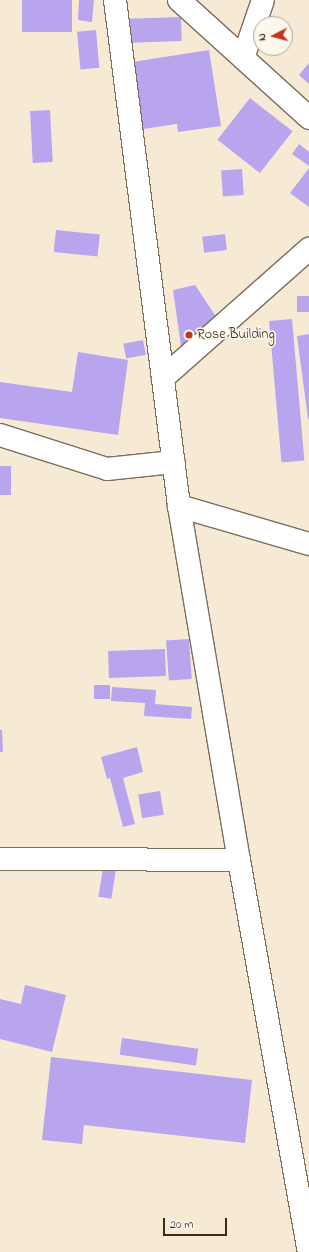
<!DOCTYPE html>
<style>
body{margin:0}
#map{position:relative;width:309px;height:1252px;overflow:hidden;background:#f6ead4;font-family:"Indie Flower",sans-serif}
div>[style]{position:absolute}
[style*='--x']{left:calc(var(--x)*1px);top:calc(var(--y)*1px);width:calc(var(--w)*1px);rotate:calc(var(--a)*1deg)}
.building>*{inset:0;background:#b9a5ee;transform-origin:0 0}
.roads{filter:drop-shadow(1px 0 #7c6d5e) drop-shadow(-1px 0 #7c6d5e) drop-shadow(0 1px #7c6d5e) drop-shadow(0 -1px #7c6d5e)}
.minor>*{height:22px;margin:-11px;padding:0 11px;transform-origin:11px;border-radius:11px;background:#fff}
.major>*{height:22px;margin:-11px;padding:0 11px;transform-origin:11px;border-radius:11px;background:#fff}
.dots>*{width:11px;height:11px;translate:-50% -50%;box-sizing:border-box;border:2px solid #fbf7ec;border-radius:50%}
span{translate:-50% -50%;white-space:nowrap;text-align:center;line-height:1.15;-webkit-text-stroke:3.5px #fbf7ec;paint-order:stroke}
.poi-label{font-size:14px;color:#3b2a1e}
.left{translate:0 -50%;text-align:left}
.north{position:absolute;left:253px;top:16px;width:40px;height:40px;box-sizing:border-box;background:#fbf7ec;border:1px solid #aea59a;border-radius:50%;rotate:264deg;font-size:11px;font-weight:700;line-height:16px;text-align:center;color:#3b2a1e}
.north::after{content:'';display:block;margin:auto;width:14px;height:18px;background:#c8321e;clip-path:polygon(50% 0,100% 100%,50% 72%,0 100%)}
.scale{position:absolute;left:163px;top:1218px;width:64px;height:18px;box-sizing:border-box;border:2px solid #3b2a1e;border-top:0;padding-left:5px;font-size:12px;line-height:14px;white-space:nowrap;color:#3b2a1e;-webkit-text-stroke:3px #fbf7ec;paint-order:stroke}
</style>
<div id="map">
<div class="building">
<i style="left:22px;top:0;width:50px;height:32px"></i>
<i style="clip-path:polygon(79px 0,94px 0,92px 22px,78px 20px)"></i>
<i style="left:181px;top:17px;width:24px;height:52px;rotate:88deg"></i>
<i style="left:96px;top:30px;width:38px;height:19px;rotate:85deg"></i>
<i style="clip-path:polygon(209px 50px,221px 126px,178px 132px,177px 124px,143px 129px,132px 62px)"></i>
<i style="clip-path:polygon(309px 63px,309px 84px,299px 75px)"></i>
<i style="left:250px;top:98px;width:54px;height:53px;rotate:38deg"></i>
<i style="left:50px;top:110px;width:52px;height:20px;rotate:87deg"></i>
<i style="clip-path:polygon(299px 144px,309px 152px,309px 166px,292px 154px)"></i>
<i style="clip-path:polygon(309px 168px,309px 207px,290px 193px)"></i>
<i style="left:242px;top:169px;width:26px;height:21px;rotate:86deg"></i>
<i style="left:56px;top:230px;width:44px;height:22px;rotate:6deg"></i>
<i style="left:225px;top:234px;width:16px;height:23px;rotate:83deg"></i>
<i style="clip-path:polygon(195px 285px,217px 318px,182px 353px,173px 290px)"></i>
<i style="left:297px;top:296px;width:12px;height:16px"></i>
<i style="left:292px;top:319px;width:142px;height:23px;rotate:85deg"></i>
<i style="clip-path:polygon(309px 334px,309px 419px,308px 419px,297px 336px)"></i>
<i style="left:143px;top:340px;width:15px;height:20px;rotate:79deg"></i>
<i style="clip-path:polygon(78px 352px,128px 360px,118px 435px,0 418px,0 382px,72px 392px)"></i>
<i style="left:0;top:466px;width:11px;height:29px"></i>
<i style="left:189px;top:639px;width:40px;height:23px;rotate:86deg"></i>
<i style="left:165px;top:649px;width:27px;height:57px;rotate:88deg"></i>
<i style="left:94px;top:685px;width:16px;height:14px"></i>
<i style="clip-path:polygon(112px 687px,156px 690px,155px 704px,192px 707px,191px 719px,144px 716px,145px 703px,111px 701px)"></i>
<i style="clip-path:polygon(0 730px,2px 730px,3px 752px,0 752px)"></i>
<i style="clip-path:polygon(137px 747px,143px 772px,123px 778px,135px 824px,123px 827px,110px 778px,107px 779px,101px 757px)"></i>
<i style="left:160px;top:791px;width:24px;height:22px;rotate:81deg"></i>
<i style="left:103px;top:868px;width:13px;height:29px;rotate:9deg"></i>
<i style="clip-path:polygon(25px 985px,66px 995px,52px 1052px,0 1039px,0 999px,21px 1004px)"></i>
<i style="left:122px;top:1038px;width:77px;height:17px;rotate:8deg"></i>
<i style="clip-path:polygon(51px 1057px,252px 1080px,245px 1143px,84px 1125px,82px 1144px,42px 1140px)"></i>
</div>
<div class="roads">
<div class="minor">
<i style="--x:115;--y:0;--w:510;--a:82.79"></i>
<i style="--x:179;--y:506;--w:359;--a:80.4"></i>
<i style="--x:239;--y:860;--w:398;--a:79.9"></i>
<i style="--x:243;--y:58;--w:61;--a:-71"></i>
<i style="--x:163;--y:378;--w:195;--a:-41.5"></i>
<i style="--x:0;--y:435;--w:112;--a:17.6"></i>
<i style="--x:107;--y:469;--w:67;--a:-6"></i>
<i style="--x:179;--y:506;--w:135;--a:16.3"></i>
<i style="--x:0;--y:859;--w:239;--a:0.2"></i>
</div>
<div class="major">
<i style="--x:179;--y:0;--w:176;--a:42.2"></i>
</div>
</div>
<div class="dots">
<i style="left:189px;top:335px;background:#c8321e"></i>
</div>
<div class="poi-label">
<span class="left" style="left:197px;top:335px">Rose Building</span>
</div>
<div class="north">N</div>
<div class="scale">20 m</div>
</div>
